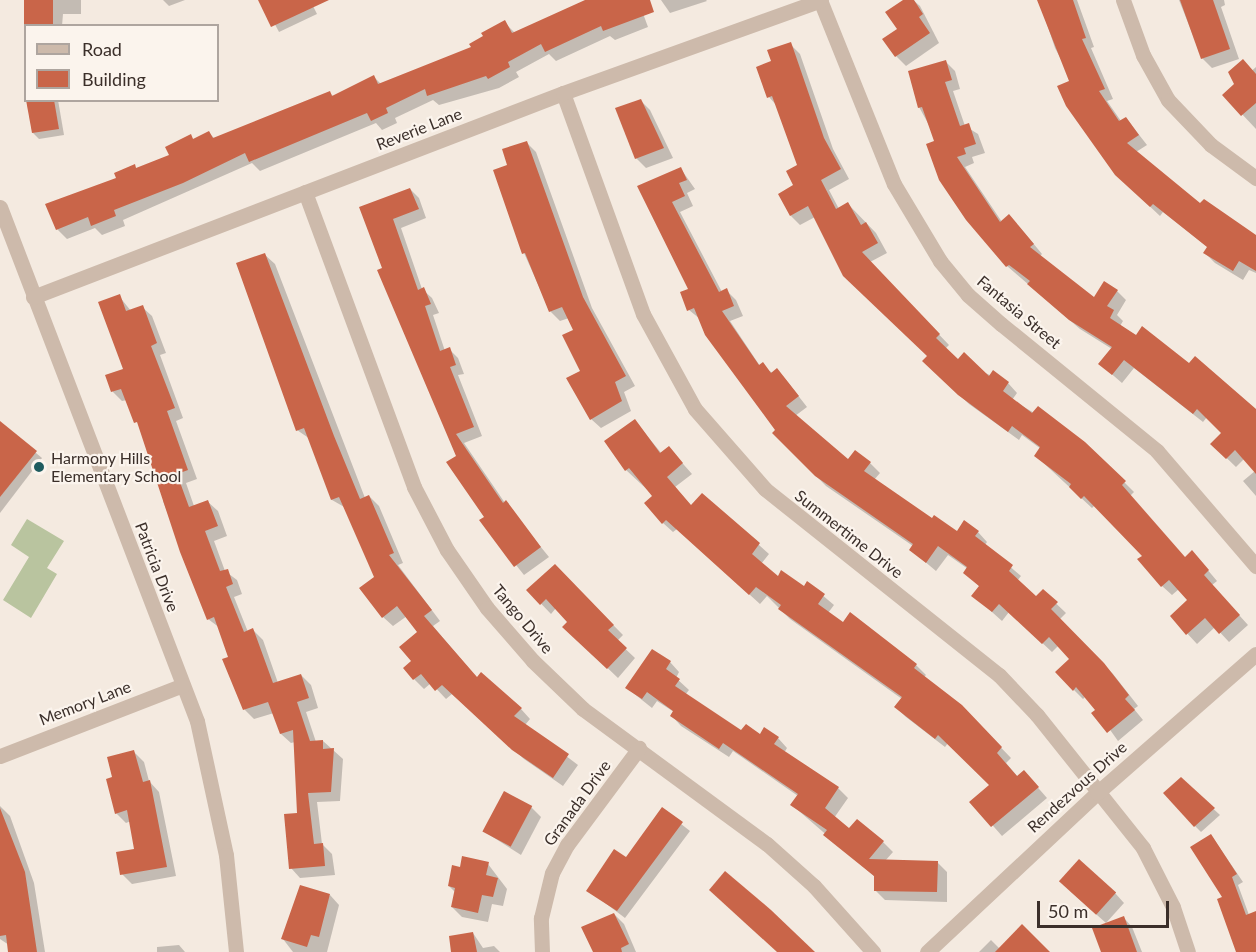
<!DOCTYPE html>
<style>
body{margin:0}
#map{position:relative;width:1256px;height:952px;overflow:hidden;background:#f4eae0;font-family:Lato,sans-serif}
div>[style]{position:absolute}
[style*='--x']{left:calc(var(--x)*1px);top:calc(var(--y)*1px);width:calc(var(--w)*1px);rotate:calc(var(--a)*1deg)}
.green>*{inset:0;background:#b9c49f}
.shadow>*{inset:0;background:#0003}
.building>*{inset:0;background:#c96549;transform-origin:0 0}
.minor>*{height:15px;margin:-7.5px;padding:0 7.5px;transform-origin:7.5px;border-radius:7.5px;background:#cdbaab}
.dots>*{width:16px;height:16px;translate:-50% -50%;box-sizing:border-box;border:3px solid #fbf4ed;border-radius:50%}
span{translate:-50% -50%;white-space:nowrap;text-align:center;line-height:1.15;-webkit-text-stroke:4.5px #fbf4ed;paint-order:stroke}
.street-label{font-size:16px;color:#3b2f2a}
.poi-label{font-size:16px;color:#3b2f2a}
.left{translate:0 -50%;text-align:left}
.legend{position:absolute;left:24px;top:24px;width:195px;height:78px;box-sizing:border-box;background:#fbf4ed;border:2px solid #aea59f;margin:0;padding:8px 10px;list-style:none;font-size:18px;color:#3b2f2a}
.legend li{display:flex;align-items:center;gap:12px;height:30px}
.legend b{width:30px;border:2px solid #aea59f}
.scale{position:absolute;left:1037px;top:901px;width:132px;height:27px;box-sizing:border-box;border:3px solid #3b2f2a;border-top:0;padding-left:8px;font-size:18px;line-height:21px;white-space:nowrap;color:#3b2f2a;-webkit-text-stroke:4px #fbf4ed;paint-order:stroke}
</style>
<div id="map">
<div class="green">
<i style="clip-path:polygon(27px 519px,64px 541px,47px 568px,57px 574px,31px 618px,3px 600px,29px 557px,11px 545px)"></i>
</div>
<div class="shadow">
<i style="clip-path:polygon(24px 0,81px 0,81px 14px,63px 14px,62px 26px,26px 26px,26px 63px)"></i>
<i style="clip-path:polygon(163px 0,185px 0,169px 6px)"></i>
<i style="clip-path:polygon(262px 0,310px 0,317px 14px,279px 32px)"></i>
<i style="clip-path:polygon(595px 0,638px 0,648px 27px,615px 40px,610px 36px,556px 61px,549px 54px,516px 72px,519px 77px,499px 88px,439px 105px,433px 100px,395px 118px,397px 123px,382px 130px,376px 123px,260px 171px,252px 163px,123px 220px,125px 226px,102px 235px,95px 228px,67px 239px,57px 229px,134px 166px,138px 170px,171px 156px,190px 136px,194px 140px,208px 132px,215px 139px,330px 93px,334px 97px,374px 77px,381px 84px,473px 48px,504px 22px,515px 33px)"></i>
<i style="clip-path:polygon(661px 0,706px 0,707px 1px,670px 13px)"></i>
<i style="clip-path:polygon(905px 0,913px 0,920px 6px,939px 43px,906px 66px,896px 56px)"></i>
<i style="clip-path:polygon(1039px 0,1077px 0,1094px 47px,1091px 48px,1113px 99px,1107px 101px,1121px 121px,1126px 118px,1147px 145px,1136px 152px,1201px 205px,1256px 236px,1256px 273px,1249px 270px,1243px 280px,1215px 263px,1205px 253px,1209px 248px,1163px 212px,1160px 216px,1127px 185px,1055px 48px)"></i>
<i style="clip-path:polygon(1179px 0,1224px 0,1225px 5px,1221px 7px,1239px 59px,1212px 68px,1202px 58px)"></i>
<i style="clip-path:polygon(790px 44px,800px 54px,833px 149px,849px 179px,829px 190px,839px 209px,848px 204px,876px 233px,887px 253px,870px 262px,949px 345px,945px 349px,958px 361px,1008px 383px,1017px 393px,1012px 400px,1085px 443px,1134px 492px,1130px 496px,1185px 558px,1201px 562px,1217px 581px,1212px 585px,1248px 625px,1229px 642px,1215px 627px,1197px 644px,1172px 617px,1189px 601px,1179px 589px,1172px 595px,1162px 586px,1144px 556px,1095px 505px,1092px 508px,1036px 456px,1041px 449px,1022px 435px,1019px 440px,969px 404px,934px 371px,929px 357px,815px 217px,800px 225px,791px 216px,799px 166px,777px 106px,769px 97px,758px 68px,773px 62px)"></i>
<i style="clip-path:polygon(946px 62px,955px 71px,960px 89px,953px 91px,965px 126px,978px 134px,985px 153px,972px 157px,974px 163px,965px 167px,1002px 222px,1018px 225px,1042px 254px,1040px 256px,1094px 299px,1117px 291px,1126px 300px,1117px 315px,1123px 321px,1120px 326px,1189px 365px,1256px 411px,1256px 496px,1243px 481px,1255px 471px,1244px 459px,1236px 467px,1212px 444px,1223px 433px,1207px 417px,1203px 422px,1134px 368px,1122px 383px,1100px 364px,1112px 349px,1080px 329px,1007px 266px,919px 107px)"></i>
<i style="clip-path:polygon(1256px 67px,1256px 129px,1224px 95px)"></i>
<i style="clip-path:polygon(28px 100px,58px 100px,64px 135px,39px 139px,33px 133px)"></i>
<i style="clip-path:polygon(640px 100px,650px 110px,673px 158px,646px 168px,636px 158px)"></i>
<i style="clip-path:polygon(526px 142px,536px 152px,592px 308px,635px 386px,624px 392px,631px 411px,601px 428px,591px 419px,575px 331px,569px 318px,560px 321px,550px 311px,524px 253px,509px 166px)"></i>
<i style="clip-path:polygon(681px 169px,695px 189px,687px 193px,693px 206px,680px 212px,722px 292px,726px 290px,736px 300px,743px 316px,730px 321px,760px 366px,786px 380px,807px 407px,795px 416px,848px 461px,870px 463px,880px 473px,874px 480px,932px 520px,957px 533px,978px 532px,987px 542px,985px 545px,1021px 576px,1017px 581px,1036px 598px,1043px 591px,1066px 613px,1059px 620px,1113px 674px,1138px 706px,1134px 709px,1143px 720px,1118px 741px,1086px 696px,1083px 699px,1074px 690px,1071px 659px,1059px 645px,1052px 652px,1009px 612px,1002px 621px,973px 595px,980px 587px,965px 573px,968px 569px,948px 555px,936px 571px,911px 550px,913px 546px,826px 486px,774px 433px,777px 430px,700px 319px,689px 310px,682px 293px,690px 290px,639px 187px)"></i>
<i style="clip-path:polygon(410px 189px,419px 198px,426px 218px,401px 228px,422px 289px,432px 298px,439px 313px,433px 315px,445px 351px,449px 349px,458px 358px,464px 374px,458px 375px,482px 436px,464px 443px,505px 503px,549px 557px,524px 575px,481px 521px,486px 517px,458px 456px,361px 208px)"></i>
<i style="clip-path:polygon(265px 255px,275px 264px,365px 498px,369px 496px,379px 506px,403px 563px,398px 565px,440px 621px,433px 626px,477px 678px,521px 709px,530px 719px,525px 725px,578px 765px,563px 786px,524px 759px,452px 694px,446px 699px,431px 683px,424px 689px,414px 679px,419px 632px,407px 616px,393px 626px,383px 617px,376px 578px,346px 508px,332px 500px,310px 439px,297px 430px)"></i>
<i style="clip-path:polygon(119px 296px,131px 311px,142px 307px,152px 316px,166px 353px,160px 355px,183px 418px,176px 421px,197px 479px,186px 483px,194px 506px,208px 502px,218px 511px,227px 536px,214px 541px,225px 571px,237px 580px,242px 594px,234px 597px,248px 632px,253px 630px,263px 640px,278px 683px,301px 675px,311px 685px,318px 708px,306px 712px,316px 742px,323px 741px,343px 759px,340px 801px,317px 802px,322px 844px,332px 854px,335px 875px,300px 878px,291px 868px,299px 814px,295px 742px,291px 743px,281px 734px,274px 713px,254px 719px,245px 710px,224px 660px,230px 658px,220px 628px,208px 619px,163px 501px,166px 500px,140px 427px,127px 400px,122px 401px,113px 392px,107px 376px,125px 370px)"></i>
<i style="clip-path:polygon(635px 421px,662px 454px,669px 448px,692px 474px,675px 487px,692px 507px,703px 495px,769px 554px,761px 564px,778px 578px,804px 588px,808px 583px,834px 605px,828px 613px,843px 624px,850px 614px,916px 665px,926px 675px,924px 677px,961px 706px,1011px 758px,1006px 763px,1018px 777px,1033px 782px,1047px 798px,1002px 836px,972px 802px,991px 785px,948px 743px,945px 747px,906px 717px,896px 707px,902px 699px,790px 619px,767px 596px,760px 604px,677px 529px,673px 532px,663px 523px,646px 503px,654px 496px,626px 470px)"></i>
<i style="clip-path:polygon(0 423px,42px 458px,0 513px)"></i>
<i style="clip-path:polygon(555px 566px,623px 635px,617px 641px,635px 658px,618px 678px,574px 636px,569px 622px,556px 608px,551px 614px,528px 590px)"></i>
<i style="clip-path:polygon(670px 662px,679px 672px,676px 678px,689px 690px,685px 695px,742px 732px,778px 738px,787px 748px,784px 753px,838px 788px,848px 798px,834px 818px,850px 830px,883px 842px,893px 852px,885px 861px,937px 862px,947px 872px,947px 902px,885px 900px,875px 890px,875px 877px,792px 805px,798px 796px,733px 751px,729px 757px,681px 726px,672px 716px,674px 712px,657px 701px,652px 708px,627px 688px)"></i>
<i style="clip-path:polygon(134px 752px,144px 762px,149px 781px,159px 792px,176px 876px,132px 884px,122px 874px,136px 851px,131px 821px,126px 823px,116px 813px,114px 778px)"></i>
<i style="clip-path:polygon(1181px 779px,1220px 815px,1201px 832px,1195px 826px)"></i>
<i style="clip-path:polygon(0 806px,10px 816px,34px 883px,45px 952px,9px 952px,9px 945px,0 939px)"></i>
<i style="clip-path:polygon(531px 807px,541px 817px,521px 855px,485px 832px)"></i>
<i style="clip-path:polygon(662px 809px,690px 831px,625px 918px,588px 890px,626px 859px)"></i>
<i style="clip-path:polygon(1211px 835px,1243px 882px,1238px 885px,1249px 915px,1256px 913px,1256px 952px,1237px 952px)"></i>
<i style="clip-path:polygon(488px 864px,507px 889px,503px 906px,492px 904px,488px 922px,462px 917px,452px 907px,455px 892px,449px 886px,461px 869px)"></i>
<i style="clip-path:polygon(1070px 891px,1115px 893px,1124px 903px,1106px 923px)"></i>
<i style="clip-path:polygon(330px 895px,339px 905px,327px 952px,293px 952px,283px 939px)"></i>
<i style="clip-path:polygon(614px 914px,624px 924px,636px 952px,594px 952px)"></i>
<i style="clip-path:polygon(1124px 918px,1132px 927px,1142px 952px,1102px 952px)"></i>
<i style="clip-path:polygon(473px 933px,483px 948px,494px 946px,500px 952px,453px 952px)"></i>
<i style="clip-path:polygon(991px 940px,1000px 949px,1048px 952px,979px 952px)"></i>
<i style="clip-path:polygon(179px 945px,185px 952px,157px 952px,157px 947px)"></i>
</div>
<div class="building">
<i style="left:24px;top:0;width:29px;height:26px"></i>
<i style="clip-path:polygon(258px 0,329px 0,271px 27px)"></i>
<i style="clip-path:polygon(585px 0,650px 0,654px 12px,603px 31px,601px 26px,545px 52px,541px 44px,508px 62px,510px 67px,488px 79px,486px 76px,427px 96px,425px 89px,386px 108px,388px 113px,371px 121px,367px 113px,249px 162px,245px 153px,183px 183px,114px 210px,116px 216px,91px 226px,88px 217px,56px 230px,45px 204px,116px 178px,114px 173px,135px 164px,136px 168px,169px 155px,165px 147px,191px 134px,193px 139px,209px 131px,213px 138px,330px 91px,332px 96px,374px 75px,378px 84px,471px 47px,469px 44px,483px 36px,481px 33px,505px 20px,512px 33px)"></i>
<i style="clip-path:polygon(903px 0,914px 0,923px 14px,919px 17px,930px 33px,895px 57px,882px 39px,897px 29px,885px 12px)"></i>
<i style="clip-path:polygon(1037px 0,1073px 0,1086px 38px,1082px 39px,1105px 89px,1099px 91px,1119px 121px,1126px 117px,1139px 135px,1127px 143px,1200px 203px,1204px 199px,1256px 235px,1256px 271px,1239px 261px,1233px 271px,1203px 253px,1207px 247px,1153px 204px,1150px 207px,1115px 175px,1066px 106px,1057px 86px,1069px 81px)"></i>
<i style="clip-path:polygon(1180px 0,1213px 0,1230px 49px,1201px 59px)"></i>
<i style="clip-path:polygon(791px 42px,824px 138px,841px 169px,821px 180px,836px 209px,848px 202px,861px 225px,866px 222px,878px 243px,862px 252px,940px 334px,936px 338px,958px 359px,964px 352px,989px 376px,993px 370px,1009px 382px,1003px 391px,1032px 413px,1038px 406px,1085px 442px,1126px 481px,1122px 485px,1185px 557px,1192px 550px,1209px 570px,1204px 575px,1240px 615px,1219px 634px,1205px 618px,1186px 635px,1170px 616px,1187px 600px,1169px 580px,1161px 587px,1137px 559px,1142px 556px,1084px 496px,1081px 499px,1069px 487px,1071px 484px,1034px 456px,1040px 447px,1012px 426px,1008px 432px,958px 395px,922px 361px,927px 356px,843px 276px,808px 206px,790px 216px,778px 194px,793px 185px,786px 171px,797px 165px,772px 96px,767px 98px,756px 67px,771px 61px,767px 50px)"></i>
<i style="clip-path:polygon(1243px 59px,1256px 74px,1256px 103px,1241px 116px,1222px 95px,1234px 84px,1228px 72px)"></i>
<i style="clip-path:polygon(946px 60px,952px 80px,945px 82px,960px 126px,969px 123px,976px 144px,964px 148px,966px 154px,957px 157px,1000px 222px,1009px 214px,1034px 244px,1030px 247px,1094px 297px,1104px 281px,1118px 290px,1107px 306px,1114px 310px,1110px 318px,1136px 335px,1142px 326px,1189px 363px,1195px 356px,1256px 409px,1256px 474px,1235px 450px,1226px 459px,1210px 444px,1221px 433px,1197px 409px,1193px 414px,1124px 360px,1112px 375px,1098px 364px,1112px 347px,1069px 320px,1027px 284px,1030px 281px,1009px 265px,1006px 267px,966px 220px,939px 180px,926px 144px,934px 141px,922px 107px,918px 108px,908px 71px)"></i>
<i style="clip-path:polygon(641px 99px,664px 148px,635px 159px,615px 108px)"></i>
<i style="clip-path:polygon(26px 100px,54px 100px,59px 129px,32px 133px)"></i>
<i style="clip-path:polygon(527px 141px,583px 297px,626px 376px,615px 382px,622px 401px,590px 420px,566px 378px,580px 371px,562px 335px,573px 330px,562px 307px,549px 312px,525px 253px,522px 254px,493px 170px,507px 165px,502px 149px)"></i>
<i style="clip-path:polygon(681px 167px,687px 180px,679px 183px,685px 196px,672px 202px,719px 292px,727px 288px,734px 306px,722px 311px,759px 365px,763px 362px,771px 373px,777px 368px,799px 396px,786px 406px,848px 459px,855px 450px,871px 462px,864px 471px,932px 518px,934px 515px,957px 531px,964px 520px,979px 531px,975px 536px,1013px 565px,1009px 571px,1036px 596px,1043px 589px,1058px 602px,1051px 609px,1104px 663px,1129px 695px,1125px 699px,1135px 710px,1107px 733px,1091px 713px,1095px 710px,1076px 687px,1073px 691px,1055px 672px,1069px 659px,1049px 637px,1042px 644px,999px 604px,992px 612px,971px 596px,979px 586px,963px 573px,967px 567px,938px 546px,926px 563px,909px 550px,913px 544px,815px 476px,772px 433px,775px 430px,705px 335px,694px 308px,687px 311px,680px 292px,688px 289px,637px 186px)"></i>
<i style="clip-path:polygon(410px 188px,419px 209px,393px 219px,418px 290px,424px 287px,431px 304px,425px 306px,440px 351px,450px 347px,456px 365px,450px 367px,474px 427px,456px 434px,503px 503px,506px 500px,541px 547px,514px 567px,479px 520px,484px 517px,446px 462px,456px 456px,377px 270px,382px 268px,359px 207px)"></i>
<i style="clip-path:polygon(265px 253px,334px 436px,360px 499px,369px 495px,394px 553px,389px 555px,432px 610px,424px 616px,477px 677px,481px 672px,522px 708px,514px 716px,569px 754px,553px 778px,512px 750px,442px 685px,435px 691px,421px 674px,413px 680px,403px 668px,411px 661px,399px 647px,417px 632px,397px 606px,382px 618px,359px 588px,374px 577px,339px 497px,331px 500px,304px 428px,296px 431px,236px 263px)"></i>
<i style="clip-path:polygon(120px 294px,126px 311px,143px 305px,157px 343px,151px 346px,175px 408px,167px 411px,188px 470px,177px 474px,189px 507px,208px 500px,218px 526px,205px 531px,220px 571px,228px 569px,233px 584px,226px 587px,244px 632px,253px 628px,273px 683px,301px 674px,309px 698px,297px 702px,310px 741px,323px 740px,323px 749px,334px 748px,331px 792px,308px 793px,314px 844px,323px 843px,325px 866px,289px 869px,284px 814px,297px 813px,293px 730px,280px 734px,268px 702px,243px 710px,222px 659px,228px 657px,214px 617px,207px 620px,180px 552px,137px 422px,134px 423px,121px 389px,111px 392px,105px 375px,123px 369px,98px 302px)"></i>
<i style="clip-path:polygon(635px 419px,660px 453px,669px 446px,683px 463px,667px 477px,691px 505px,702px 493px,760px 543px,752px 554px,778px 576px,781px 570px,804px 586px,807px 581px,825px 594px,818px 604px,843px 622px,850px 612px,917px 664px,914px 668px,962px 705px,1002px 747px,997px 753px,1017px 776px,1024px 770px,1039px 787px,991px 827px,969px 802px,989px 785px,938px 735px,935px 739px,894px 707px,902px 697px,778px 609px,781px 605px,756px 587px,749px 595px,666px 520px,662px 524px,644px 503px,652px 496px,629px 468px,625px 471px,604px 441px)"></i>
<i style="clip-path:polygon(0 421px,37px 451px,0 497px)"></i>
<i style="clip-path:polygon(555px 564px,614px 625px,608px 630px,627px 648px,607px 669px,562px 627px,567px 622px,546px 599px,540px 605px,526px 590px)"></i>
<i style="clip-path:polygon(652px 649px,671px 661px,666px 669px,680px 679px,675px 686px,741px 730px,746px 724px,760px 734px,764px 727px,779px 737px,774px 744px,839px 787px,825px 808px,849px 828px,857px 819px,884px 841px,869px 859px,938px 861px,937px 892px,874px 891px,874px 876px,823px 835px,827px 830px,790px 805px,798px 794px,723px 743px,719px 749px,670px 716px,673px 711px,647px 692px,642px 699px,625px 688px)"></i>
<i style="clip-path:polygon(134px 750px,143px 782px,150px 780px,167px 867px,120px 875px,116px 852px,134px 849px,127px 810px,115px 814px,106px 779px,112px 777px,107px 757px)"></i>
<i style="clip-path:polygon(1181px 777px,1215px 808px,1194px 827px,1163px 793px)"></i>
<i style="left:504px;top:791px;width:32px;height:46px;rotate:28deg"></i>
<i style="clip-path:polygon(662px 807px,683px 822px,617px 911px,586px 891px,614px 849px,626px 857px)"></i>
<i style="clip-path:polygon(0 808px,25px 872px,37px 952px,8px 952px,6px 935px,0 936px)"></i>
<i style="clip-path:polygon(1211px 834px,1237px 874px,1232px 877px,1246px 915px,1256px 911px,1256px 952px,1236px 952px,1217px 899px,1222px 897px,1190px 847px)"></i>
<i style="clip-path:polygon(462px 856px,489px 862px,486px 875px,498px 878px,493px 897px,482px 895px,478px 913px,451px 907px,455px 888px,448px 886px,452px 865px,460px 867px)"></i>
<i style="left:1079px;top:859px;width:50px;height:30px;rotate:42deg"></i>
<i style="clip-path:polygon(725px 871px,771px 910px,815px 952px,777px 952px,709px 890px)"></i>
<i style="clip-path:polygon(300px 885px,330px 894px,319px 937px,311px 935px,307px 947px,281px 939px)"></i>
<i style="clip-path:polygon(614px 913px,629px 944px,621px 948px,622px 952px,593px 952px,581px 927px)"></i>
<i style="clip-path:polygon(1124px 916px,1137px 952px,1101px 952px,1092px 928px)"></i>
<i style="clip-path:polygon(1022px 924px,1050px 952px,995px 952px)"></i>
<i style="clip-path:polygon(473px 932px,477px 952px,451px 952px,449px 936px)"></i>
</div>
<div class="minor">
<i style="--x:820;--y:0;--w:198;--a:68.1"></i>
<i style="--x:894;--y:184;--w:90;--a:59.1"></i>
<i style="--x:940;--y:261;--w:44;--a:50.5"></i>
<i style="--x:968;--y:295;--w:44;--a:41.3"></i>
<i style="--x:1001;--y:324;--w:201;--a:39.1"></i>
<i style="--x:1157;--y:451;--w:152;--a:49.3"></i>
<i style="--x:1123;--y:0;--w:59;--a:70"></i>
<i style="--x:1143;--y:55;--w:51;--a:60.9"></i>
<i style="--x:1168;--y:100;--w:62;--a:46.3"></i>
<i style="--x:1211;--y:145;--w:56;--a:36.3"></i>
<i style="--x:563;--y:93;--w:235;--a:70.1"></i>
<i style="--x:643;--y:314;--w:108;--a:61.3"></i>
<i style="--x:695;--y:409;--w:106;--a:48.8"></i>
<i style="--x:765;--y:489;--w:299;--a:38.5"></i>
<i style="--x:999;--y:675;--w:55;--a:46.5"></i>
<i style="--x:1037;--y:715;--w:170;--a:51.4"></i>
<i style="--x:1143;--y:848;--w:66;--a:63"></i>
<i style="--x:1173;--y:907;--w:47;--a:71.6"></i>
<i style="--x:305;--y:192;--w:314;--a:69.7"></i>
<i style="--x:414;--y:487;--w:71;--a:62.4"></i>
<i style="--x:447;--y:550;--w:70;--a:55.4"></i>
<i style="--x:487;--y:608;--w:70;--a:49"></i>
<i style="--x:533;--y:661;--w:69;--a:43.8"></i>
<i style="--x:583;--y:709;--w:228;--a:36.3"></i>
<i style="--x:767;--y:844;--w:63;--a:41.8"></i>
<i style="--x:814;--y:886;--w:89;--a:48.2"></i>
<i style="--x:0;--y:207;--w:550;--a:69.03"></i>
<i style="--x:197;--y:721;--w:137;--a:77.8"></i>
<i style="--x:226;--y:855;--w:98;--a:84.1"></i>
<i style="--x:33;--y:297;--w:568;--a:-21.05"></i>
<i style="--x:563;--y:93;--w:274;--a:-19.8"></i>
<i style="--x:0;--y:756;--w:196;--a:-21.2"></i>
<i style="--x:542;--y:952;--w:34;--a:-92"></i>
<i style="--x:541;--y:918;--w:46;--a:-76.3"></i>
<i style="--x:552;--y:873;--w:32;--a:-62"></i>
<i style="--x:567;--y:845;--w:121;--a:-53.4"></i>
<i style="--x:927;--y:952;--w:233;--a:-43.1"></i>
<i style="--x:1097;--y:793;--w:211;--a:-41.2"></i>
</div>
<div class="dots">
<i style="left:39px;top:467px;background:#1e5b5e"></i>
</div>
<div class="street-label">
<span style="left:419px;top:129px;rotate:-21deg">Reverie Lane</span>
<span style="left:1019px;top:312px;rotate:40deg">Fantasia Street</span>
<span style="left:849px;top:534px;rotate:38deg">Summertime Drive</span>
<span style="left:157px;top:567px;rotate:69deg">Patricia Drive</span>
<span style="left:523px;top:619px;rotate:50deg">Tango Drive</span>
<span style="left:85px;top:703px;rotate:-21deg">Memory Lane</span>
<span style="left:1077px;top:787px;rotate:-42deg">Rendezvous Drive</span>
<span style="left:577px;top:803px;rotate:-54deg">Granada Drive</span>
</div>
<div class="poi-label">
<span class="left" style="left:51px;top:467px">Harmony Hills<br>Elementary School</span>
</div>
<ul class="legend">
<li><b style="height:8px;background:#cdbaab"></b>Road</li>
<li><b style="height:16px;background:#c96549"></b>Building</li>
</ul>
<div class="scale">50 m</div>
</div>
